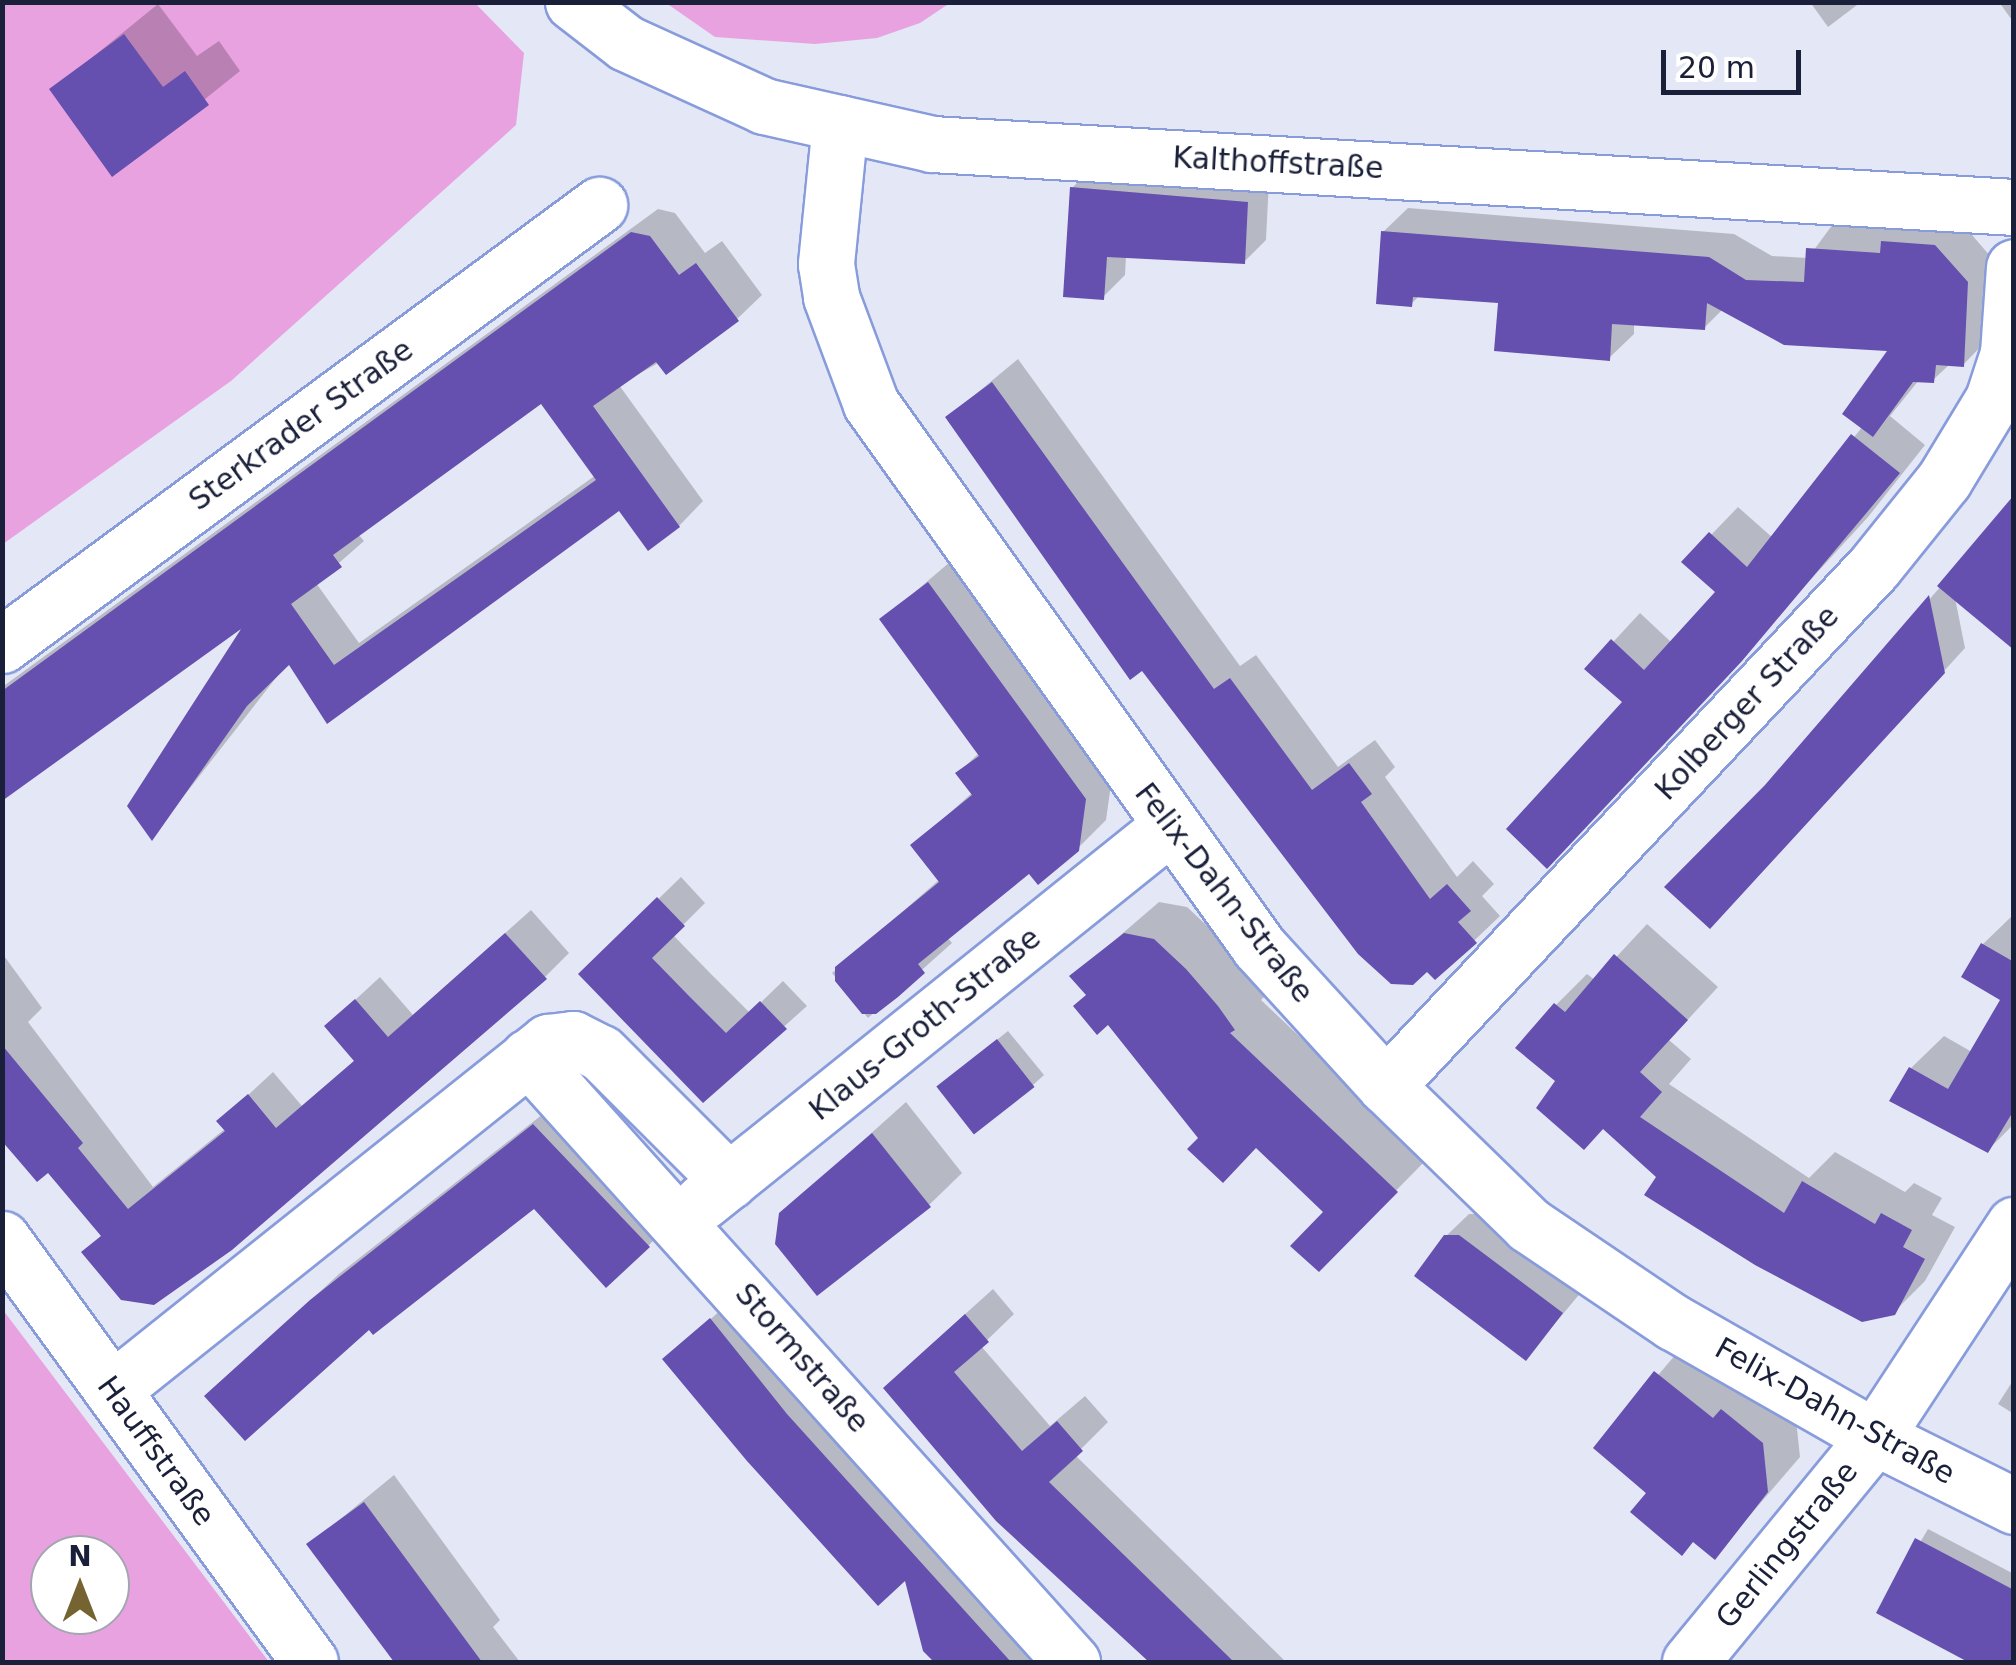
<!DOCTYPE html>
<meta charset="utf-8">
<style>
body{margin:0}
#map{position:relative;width:2016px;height:1665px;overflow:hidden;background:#e4e8f6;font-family:"DejaVu Sans",sans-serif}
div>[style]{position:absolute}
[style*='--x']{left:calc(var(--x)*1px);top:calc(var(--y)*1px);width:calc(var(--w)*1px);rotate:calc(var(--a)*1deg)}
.green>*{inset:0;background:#e8a2e0}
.shadow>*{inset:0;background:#0003}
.building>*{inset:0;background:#654faf;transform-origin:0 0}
.roads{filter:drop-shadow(2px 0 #889cdc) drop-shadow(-2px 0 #889cdc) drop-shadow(0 2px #889cdc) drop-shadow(0 -2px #889cdc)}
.minor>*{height:55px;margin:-27.5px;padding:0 27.5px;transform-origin:27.5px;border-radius:27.5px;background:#fff}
span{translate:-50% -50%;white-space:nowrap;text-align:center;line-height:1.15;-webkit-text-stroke:10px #fff;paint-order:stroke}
.street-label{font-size:30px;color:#1a2039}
.frame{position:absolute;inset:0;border:5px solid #1a2039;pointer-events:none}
.north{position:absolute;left:30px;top:1535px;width:100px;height:100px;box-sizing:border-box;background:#fff;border:2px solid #a3a6b0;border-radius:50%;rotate:0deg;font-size:28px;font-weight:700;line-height:40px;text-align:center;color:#1a2039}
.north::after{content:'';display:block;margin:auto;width:35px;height:45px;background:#756432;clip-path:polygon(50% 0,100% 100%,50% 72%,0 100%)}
.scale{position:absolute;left:1661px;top:50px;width:140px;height:45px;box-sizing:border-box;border:5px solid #1a2039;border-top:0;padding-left:12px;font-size:30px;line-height:35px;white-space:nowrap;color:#1a2039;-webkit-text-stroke:8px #fff;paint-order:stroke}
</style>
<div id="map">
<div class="green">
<i style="clip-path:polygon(3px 3px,475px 3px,524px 53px,516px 125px,231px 381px,3px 544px)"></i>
<i style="clip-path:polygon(666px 3px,950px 3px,920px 23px,877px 38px,815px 44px,715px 37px)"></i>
<i style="clip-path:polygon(evenodd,2px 1310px,3px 1310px,269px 1662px,3px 1662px,2px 1310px,50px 1555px,110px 1555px,110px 1615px,50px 1615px,50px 1555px)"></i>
</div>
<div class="shadow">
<i style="clip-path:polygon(1810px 2px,1861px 2px,1828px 27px)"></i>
<i style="clip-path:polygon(1999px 2px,2014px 2px,2014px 23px)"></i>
<i style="clip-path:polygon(158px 4px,197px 56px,219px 41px,240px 71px,113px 173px,52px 90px)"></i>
<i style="clip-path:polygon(1094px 166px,1269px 180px,1266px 240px,1244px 262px,1126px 256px,1125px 275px,1103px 297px,1072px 188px)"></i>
<i style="clip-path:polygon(1408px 208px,1734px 234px,1772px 256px,1808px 258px,1833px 224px,1897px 229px,1908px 217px,1960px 221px,1991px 257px,1987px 340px,1963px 365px,1950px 364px,1933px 380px,1919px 380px,1890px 416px,1925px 445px,1868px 517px,1574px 838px,1626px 702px,1588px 669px,1640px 613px,1672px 643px,1718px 592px,1685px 562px,1738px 507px,1773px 538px,1863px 426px,1892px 349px,1723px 309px,1704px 328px,1634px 323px,1634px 334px,1609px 358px,1500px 300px,1420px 295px,1411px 304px,1383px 232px)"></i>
<i style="clip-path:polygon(evenodd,658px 209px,675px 213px,705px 253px,722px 241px,762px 295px,737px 319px,619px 385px,703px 501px,679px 526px,620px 507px,328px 720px,289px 661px,152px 837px,249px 620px,2px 797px,5px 685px,658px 209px,542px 400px,596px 475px,359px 643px,316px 583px,364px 541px,358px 534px,542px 400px)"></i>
<i style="clip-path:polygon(1018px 359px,1240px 666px,1256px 655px,1338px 767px,1375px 740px,1395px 767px,1385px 777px,1457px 877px,1473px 861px,1494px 884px,1482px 896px,1500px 916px,1436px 977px,948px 417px)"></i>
<i style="clip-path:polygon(957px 556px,1113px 770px,1106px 820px,1077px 849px,1030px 871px,947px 937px,952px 943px,868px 1018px,832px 973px,940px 879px,913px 846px,973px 792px,958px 773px,980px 752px,883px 619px)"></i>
<i style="clip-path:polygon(1941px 586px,1955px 598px,1965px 648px,1732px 903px,1767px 787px)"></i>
<i style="clip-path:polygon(681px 877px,705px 903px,673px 935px,710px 973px,750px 1013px,783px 981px,807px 1006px,703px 1099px,581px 974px)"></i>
<i style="clip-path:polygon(1159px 902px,1187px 907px,1218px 936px,1266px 995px,1261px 1000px,1428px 1158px,1319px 1269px,1326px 1212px,1257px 1145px,1202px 1138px,1073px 976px)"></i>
<i style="clip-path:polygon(531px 910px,569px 953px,545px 977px,84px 1252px,103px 1234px,48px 1170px,37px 1179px,2px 1142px,2px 953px,42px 1008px,28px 1022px,153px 1187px,226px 1128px,220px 1121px,273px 1072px,302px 1106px,356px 1059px,327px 1026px,380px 977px,413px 1015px)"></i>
<i style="clip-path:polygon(2014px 914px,2014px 1124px,1988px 1150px,1911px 1068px,1944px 1036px,1972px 1052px,2003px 999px,1965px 976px,1983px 944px)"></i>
<i style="clip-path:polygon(1647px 924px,1718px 987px,1669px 1040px,1691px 1059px,1669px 1084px,1809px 1178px,1835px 1152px,1905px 1192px,1914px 1183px,1942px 1198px,1932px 1215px,1955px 1227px,1925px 1281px,1893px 1313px,1659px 1176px,1559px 1081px,1556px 1005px,1587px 974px,1595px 980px)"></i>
<i style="clip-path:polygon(1008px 1031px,1044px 1075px,1033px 1085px,950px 1077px)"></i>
<i style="clip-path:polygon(562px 1099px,675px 1219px,648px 1246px,534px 1206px,369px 1326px,207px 1396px,339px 1274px)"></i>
<i style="clip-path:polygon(906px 1102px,962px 1173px,929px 1205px,781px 1214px)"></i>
<i style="clip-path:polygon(1469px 1214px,1482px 1214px,1583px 1290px,1526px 1358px,1446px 1236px)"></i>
<i style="clip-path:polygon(993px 1289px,1014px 1314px,981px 1346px,1050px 1426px,1085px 1396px,1108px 1422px,1075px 1455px,1286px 1662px,1149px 1662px,1099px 1607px,913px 1361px)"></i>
<i style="clip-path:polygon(733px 1299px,1059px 1662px,937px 1662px,925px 1650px,907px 1577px,666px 1359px)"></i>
<i style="clip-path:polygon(1688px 1340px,1795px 1410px,1800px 1457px,1715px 1556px,1596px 1448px)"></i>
<i style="clip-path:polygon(2014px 1379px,2014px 1414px,1998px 1404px)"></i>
<i style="clip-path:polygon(394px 1475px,500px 1620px,493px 1627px,520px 1662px,398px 1662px,310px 1544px)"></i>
<i style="clip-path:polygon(1928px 1529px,2014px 1574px,2014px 1662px,1973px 1662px,1879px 1612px)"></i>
</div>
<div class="building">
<i style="clip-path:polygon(124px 34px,163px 87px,185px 71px,209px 105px,112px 177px,49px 89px)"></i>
<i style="clip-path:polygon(1070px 187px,1248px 202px,1245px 264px,1107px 257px,1104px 300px,1063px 297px)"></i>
<i style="clip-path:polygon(1381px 231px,1709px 257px,1746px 280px,1804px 282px,1806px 248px,1880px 253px,1881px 241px,1935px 245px,1968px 282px,1964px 367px,1936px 365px,1934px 383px,1913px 382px,1873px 437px,1842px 414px,1887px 351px,1784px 345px,1707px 303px,1705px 330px,1612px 324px,1610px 361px,1494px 351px,1498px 303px,1413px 297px,1412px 307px,1376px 304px)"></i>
<i style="clip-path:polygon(evenodd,631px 232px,650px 236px,679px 275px,696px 263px,739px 321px,666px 375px,656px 362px,593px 406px,680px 527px,648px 551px,619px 511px,327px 724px,289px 665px,247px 706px,152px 841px,127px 806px,241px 629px,2px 801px,2px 691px,631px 232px,541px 404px,596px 480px,334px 665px,291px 604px,342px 567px,333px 555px,541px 404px)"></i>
<i style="clip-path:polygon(992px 382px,1214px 689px,1230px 678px,1312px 790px,1349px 763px,1372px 794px,1361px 802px,1430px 899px,1447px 884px,1471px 911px,1458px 922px,1477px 943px,1435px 980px,1427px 972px,1413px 985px,1391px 984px,1358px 954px,1142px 671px,1130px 680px,945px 417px)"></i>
<i style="clip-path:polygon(1851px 434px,1900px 473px,1742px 661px,1547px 869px,1506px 829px,1622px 702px,1584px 669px,1611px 639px,1644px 670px,1715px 592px,1681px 562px,1709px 532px,1747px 567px)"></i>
<i style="clip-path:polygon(2014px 495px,2014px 650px,1937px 586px)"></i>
<i style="clip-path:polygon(928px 582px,1086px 799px,1079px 851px,1038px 885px,1029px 874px,918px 964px,925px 973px,898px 997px,876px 1014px,862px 1014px,835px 981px,835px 967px,939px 882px,910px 845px,972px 795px,955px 773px,979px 756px,879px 619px)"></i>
<i style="clip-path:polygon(1929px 595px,1945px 673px,1710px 929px,1664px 887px,1765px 785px)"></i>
<i style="clip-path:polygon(657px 897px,685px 926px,652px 958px,688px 995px,726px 1033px,760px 1001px,787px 1029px,703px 1103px,578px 974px)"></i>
<i style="clip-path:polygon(505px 933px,547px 979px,232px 1250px,154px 1305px,121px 1300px,81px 1252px,101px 1236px,48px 1173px,37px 1182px,2px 1141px,2px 1045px,83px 1143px,78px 1148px,128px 1209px,225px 1131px,216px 1121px,248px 1094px,276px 1128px,354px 1061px,324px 1026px,355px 999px,388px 1037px)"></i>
<i style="clip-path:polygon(1124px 933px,1154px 939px,1186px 969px,1218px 1006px,1235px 1030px,1230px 1033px,1398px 1192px,1319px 1272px,1290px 1246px,1323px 1212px,1256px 1148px,1223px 1183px,1187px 1149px,1198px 1138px,1108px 1025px,1097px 1035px,1073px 1006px,1086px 995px,1069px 976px)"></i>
<i style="clip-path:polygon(1981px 943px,2014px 962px,2014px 1110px,1988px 1153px,1889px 1101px,1909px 1067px,1948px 1089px,2000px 1000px,1961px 977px)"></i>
<i style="clip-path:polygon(1614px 954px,1688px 1020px,1640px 1072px,1662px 1092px,1640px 1117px,1784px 1213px,1802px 1181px,1875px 1224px,1881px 1213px,1912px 1230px,1903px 1247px,1925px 1259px,1895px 1315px,1862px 1322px,1755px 1265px,1644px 1195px,1656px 1177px,1603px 1129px,1584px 1150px,1536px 1108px,1555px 1081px,1515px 1048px,1554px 1003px,1565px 1012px)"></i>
<i style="left:997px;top:1039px;width:61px;height:77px;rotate:52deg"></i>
<i style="clip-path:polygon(533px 1124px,650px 1247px,606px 1288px,534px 1209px,373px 1335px,369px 1330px,245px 1441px,204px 1396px,310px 1300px)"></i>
<i style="clip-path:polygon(872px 1133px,931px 1207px,817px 1296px,775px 1244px,779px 1213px)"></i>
<i style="clip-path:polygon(1444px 1235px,1459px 1235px,1563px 1313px,1526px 1361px,1414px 1276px)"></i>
<i style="clip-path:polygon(965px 1314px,989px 1342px,954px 1372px,1022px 1451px,1057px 1421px,1083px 1451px,1049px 1482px,1234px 1662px,1149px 1662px,996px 1521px,883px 1388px)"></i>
<i style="clip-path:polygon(710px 1318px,787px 1414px,1011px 1662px,934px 1662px,923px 1651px,905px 1581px,878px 1606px,747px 1461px,662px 1359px)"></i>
<i style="clip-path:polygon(1654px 1371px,1713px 1418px,1721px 1409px,1763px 1443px,1768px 1492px,1715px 1560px,1693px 1542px,1682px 1556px,1630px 1512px,1646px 1493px,1593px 1448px)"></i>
<i style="clip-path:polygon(364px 1502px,482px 1662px,394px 1662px,306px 1544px)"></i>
<i style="clip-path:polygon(1915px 1538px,2014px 1590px,2014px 1662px,1968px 1662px,1876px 1613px)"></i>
</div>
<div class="roads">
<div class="minor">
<i style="--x:573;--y:2;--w:67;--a:37.7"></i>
<i style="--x:626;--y:43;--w:152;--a:24.5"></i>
<i style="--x:764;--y:106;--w:172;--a:12.7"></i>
<i style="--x:932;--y:144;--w:1084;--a:3.33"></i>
<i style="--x:840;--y:123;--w:142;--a:95.7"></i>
<i style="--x:826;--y:264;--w:33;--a:81"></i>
<i style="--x:831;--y:297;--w:114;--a:69.5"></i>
<i style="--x:871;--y:404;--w:667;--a:54.45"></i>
<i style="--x:1259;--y:947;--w:188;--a:47.6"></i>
<i style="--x:1386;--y:1086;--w:199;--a:44.2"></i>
<i style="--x:1529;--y:1225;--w:174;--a:34"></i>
<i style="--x:1673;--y:1322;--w:232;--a:29.7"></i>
<i style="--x:1875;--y:1437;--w:155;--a:26.4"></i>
<i style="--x:2;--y:645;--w:742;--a:-36.39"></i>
<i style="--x:528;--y:1057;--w:814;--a:48.04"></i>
<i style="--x:1386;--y:1086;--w:712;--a:-46.76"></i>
<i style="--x:1874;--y:567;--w:112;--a:-51.2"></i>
<i style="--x:1944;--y:480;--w:95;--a:-58.8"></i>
<i style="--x:1993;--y:399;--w:48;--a:-71.9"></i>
<i style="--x:2008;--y:353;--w:86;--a:-86"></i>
<i style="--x:702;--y:1202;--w:599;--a:-38.76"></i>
<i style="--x:2;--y:1239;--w:523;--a:53.94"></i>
<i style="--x:112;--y:1390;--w:558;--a:-38.6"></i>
<i style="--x:548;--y:1042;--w:25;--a:-7"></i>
<i style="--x:573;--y:1039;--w:31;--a:27"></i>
<i style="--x:601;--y:1053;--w:181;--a:45"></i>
<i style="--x:1690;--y:1662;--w:291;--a:-50.6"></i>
<i style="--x:1875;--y:1437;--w:254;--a:-56.7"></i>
</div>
</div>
<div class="street-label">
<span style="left:1278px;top:163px;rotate:3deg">Kalthoffstraße</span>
<span style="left:301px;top:425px;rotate:-36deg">Sterkrader Straße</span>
<span style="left:1747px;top:703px;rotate:-47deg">Kolberger Straße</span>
<span style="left:1224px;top:893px;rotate:52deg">Felix-Dahn-Straße</span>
<span style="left:925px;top:1024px;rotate:-39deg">Klaus-Groth-Straße</span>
<span style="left:802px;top:1358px;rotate:49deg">Stormstraße</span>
<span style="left:1835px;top:1411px;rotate:29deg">Felix-Dahn-Straße</span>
<span style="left:156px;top:1451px;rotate:54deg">Hauffstraße</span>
<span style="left:1787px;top:1545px;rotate:-51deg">Gerlingstraße</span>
</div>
<div class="frame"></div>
<div class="north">N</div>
<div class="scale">20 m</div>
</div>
